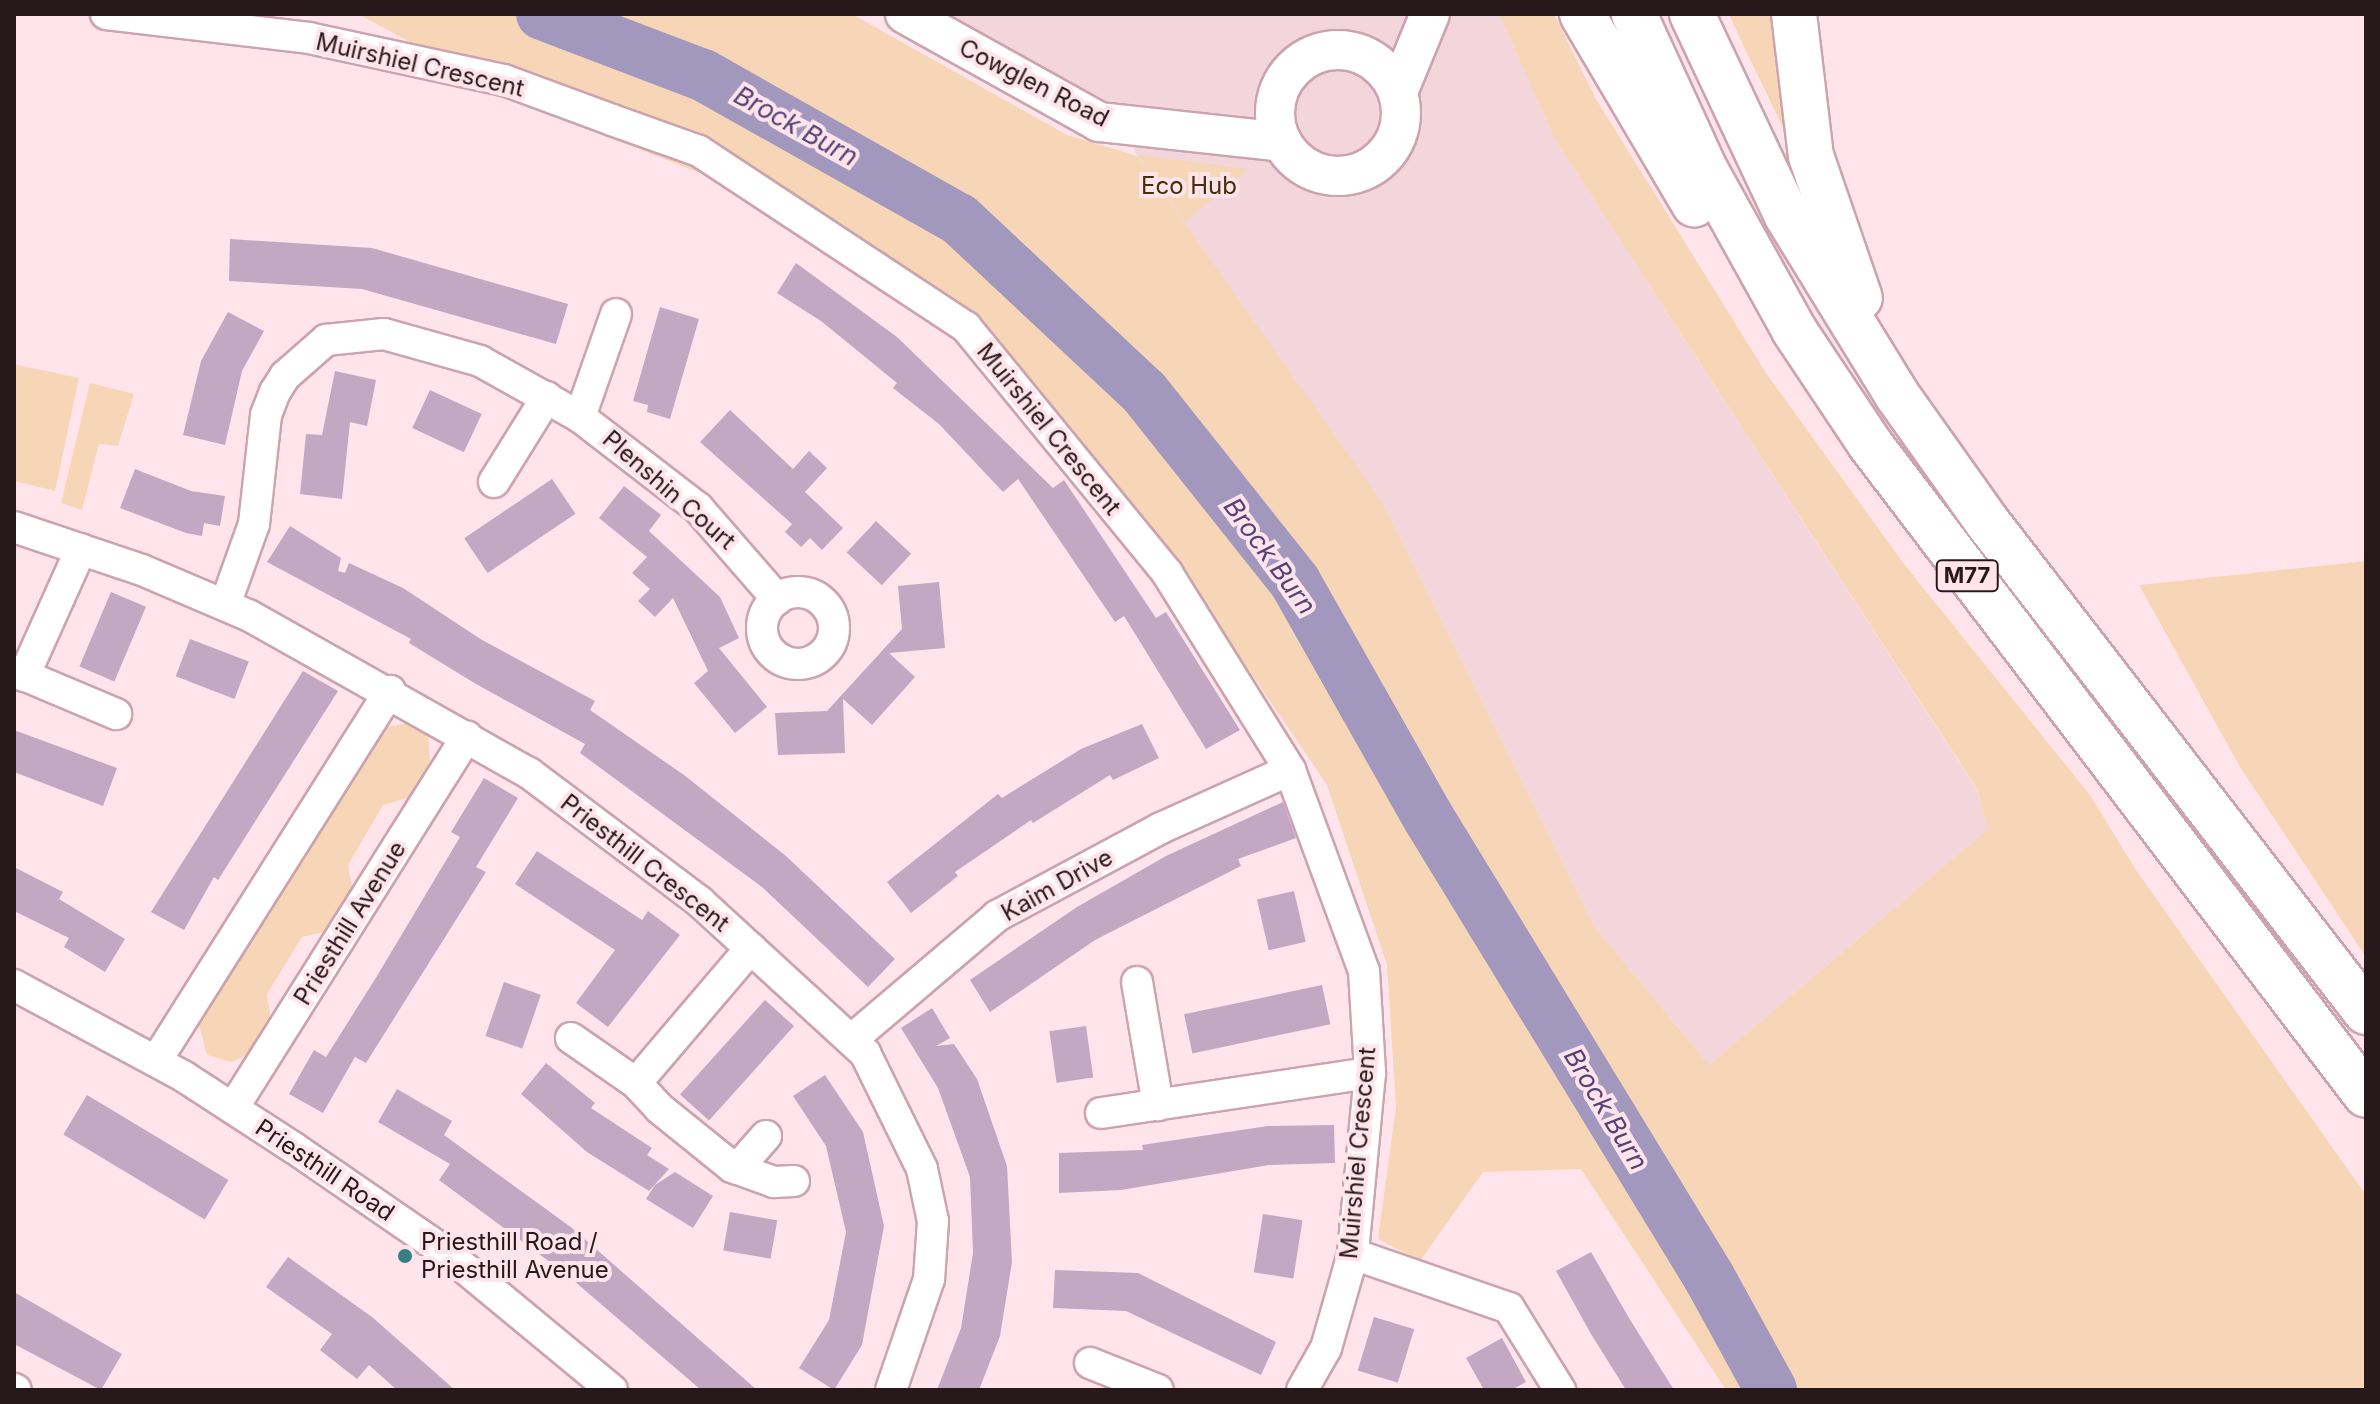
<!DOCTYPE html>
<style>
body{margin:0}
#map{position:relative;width:2380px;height:1404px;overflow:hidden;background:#ffe5eb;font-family:Inter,sans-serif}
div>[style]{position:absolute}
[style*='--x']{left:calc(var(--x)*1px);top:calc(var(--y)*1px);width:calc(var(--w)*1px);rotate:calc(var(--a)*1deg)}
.built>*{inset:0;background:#f3d5dc}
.green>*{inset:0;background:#f7d6b8}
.river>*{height:52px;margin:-26px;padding:0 26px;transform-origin:26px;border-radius:26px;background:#a298be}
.building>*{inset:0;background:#c4a7c2;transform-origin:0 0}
.roads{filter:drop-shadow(2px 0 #cca3ae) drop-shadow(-2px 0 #cca3ae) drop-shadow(0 2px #cca3ae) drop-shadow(0 -2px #cca3ae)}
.minor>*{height:30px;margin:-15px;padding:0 15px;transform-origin:15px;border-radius:15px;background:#fff}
.minor>.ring{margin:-15px;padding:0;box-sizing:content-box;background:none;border:30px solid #fff;border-radius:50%}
.tertiary>*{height:38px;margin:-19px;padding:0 19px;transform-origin:19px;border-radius:19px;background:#fff}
.tertiary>.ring{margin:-19px;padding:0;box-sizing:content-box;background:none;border:38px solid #fff;border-radius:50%}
.motorway>*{height:44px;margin:-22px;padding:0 22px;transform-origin:22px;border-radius:22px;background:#fff}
.dots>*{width:22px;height:22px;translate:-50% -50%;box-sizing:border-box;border:4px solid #ffe5eb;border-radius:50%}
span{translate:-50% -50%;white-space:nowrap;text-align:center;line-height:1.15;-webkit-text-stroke:8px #ffe5eb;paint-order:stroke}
.shield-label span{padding:2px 6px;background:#ffe5eb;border:2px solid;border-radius:6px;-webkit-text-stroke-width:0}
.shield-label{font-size:22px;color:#27181c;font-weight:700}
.street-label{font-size:24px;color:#27181c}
.park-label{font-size:24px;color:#4c2c05}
.poi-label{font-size:24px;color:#27181c}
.left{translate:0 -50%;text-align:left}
.water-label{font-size:26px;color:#534276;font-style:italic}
.frame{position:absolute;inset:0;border:16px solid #27181c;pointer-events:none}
</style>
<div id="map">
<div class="built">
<i style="clip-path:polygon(946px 14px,1499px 14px,1555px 140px,1977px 790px,1988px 829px,1709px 1065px,1594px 926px,1382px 502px,1198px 248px,1137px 156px,1116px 106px)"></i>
</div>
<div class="green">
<i style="clip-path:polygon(358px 14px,852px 14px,1067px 135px,1137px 156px,1382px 502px,1594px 926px,1709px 1065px,1988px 829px,1977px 789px,1555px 140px,1499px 14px,1554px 14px,1596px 99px,1766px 373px,1904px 564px,2090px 795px,2136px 870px,2366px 1195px,2366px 1390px,1726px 1390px,1581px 1169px,1483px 1172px,1420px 1261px,1378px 1239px,1396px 1107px,1387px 965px,1327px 785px,1183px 573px,970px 346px,727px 184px,521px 102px)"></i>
<i style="clip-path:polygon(1729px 14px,1781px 14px,1791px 144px,1743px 45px)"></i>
<i style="clip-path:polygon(1138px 155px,1249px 169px,1185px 222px)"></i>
<i style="clip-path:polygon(14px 364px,79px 378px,55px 491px,14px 481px)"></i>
<i style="clip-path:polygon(90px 383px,134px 394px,118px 446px,99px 444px,82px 510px,61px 503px)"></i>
<i style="clip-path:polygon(2366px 561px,2366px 957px,2240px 767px,2139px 585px)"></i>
<i style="clip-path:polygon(412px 723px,428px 734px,430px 761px,411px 797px,383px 805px,348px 865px,353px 890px,328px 931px,302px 937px,267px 994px,271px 1022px,254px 1052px,231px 1062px,207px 1055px,198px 1022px,384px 727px)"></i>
</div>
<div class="river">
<i style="--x:542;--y:14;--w:172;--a:20.8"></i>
<i style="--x:703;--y:75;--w:294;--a:29.4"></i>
<i style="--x:959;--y:219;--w:253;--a:43.1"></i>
<i style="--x:1144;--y:392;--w:243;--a:51.5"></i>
<i style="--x:1295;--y:582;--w:270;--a:60.5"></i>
<i style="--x:1428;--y:817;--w:539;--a:58.58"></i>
<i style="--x:1709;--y:1277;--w:129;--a:61.2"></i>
</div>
<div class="building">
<i style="clip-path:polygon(230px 239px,372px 248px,568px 304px,556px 344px,362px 289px,229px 281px)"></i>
<i style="clip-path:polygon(796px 263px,897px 337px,1053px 488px,1064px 480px,1156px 618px,1166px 612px,1240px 730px,1206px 749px,1124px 616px,1115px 622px,1018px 479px,1003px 492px,939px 424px,893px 388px,897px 383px,821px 321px,777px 293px)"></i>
<i style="clip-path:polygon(660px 307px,699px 319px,670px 419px,647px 412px,648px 405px,633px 401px)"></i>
<i style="clip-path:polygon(228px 312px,264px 331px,242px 371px,225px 445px,183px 435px,201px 361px)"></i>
<i style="clip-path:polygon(335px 371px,376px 380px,367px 426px,350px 422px,342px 499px,300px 494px,306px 434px,322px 435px)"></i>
<i style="left:430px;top:390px;width:57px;height:42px;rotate:25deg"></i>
<i style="clip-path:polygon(730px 410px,793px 469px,809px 451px,827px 468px,805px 492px,843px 528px,822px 550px,810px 538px,801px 547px,785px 532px,792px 524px,700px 442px)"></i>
<i style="clip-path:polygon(135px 469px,191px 491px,225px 496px,220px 526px,204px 523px,202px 536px,186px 533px,120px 508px)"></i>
<i style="left:552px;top:479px;width:42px;height:106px;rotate:56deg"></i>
<i style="clip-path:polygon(624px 486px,661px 515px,649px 531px,720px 597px,739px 638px,719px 648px,767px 707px,735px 733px,694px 683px,708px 671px,673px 598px,655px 617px,638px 601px,650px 589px,632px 573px,647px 557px,599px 518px)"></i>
<i style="left:876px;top:521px;width:48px;height:43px;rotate:43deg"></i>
<i style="clip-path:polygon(290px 526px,341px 558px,338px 571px,345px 573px,349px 563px,403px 588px,482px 640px,595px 701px,590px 710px,684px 775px,786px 856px,895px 959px,868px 987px,762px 887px,580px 753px,585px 744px,476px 684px,409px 643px,411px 639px,267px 562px)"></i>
<i style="clip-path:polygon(939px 582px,945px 648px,889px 653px,915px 677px,872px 725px,843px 699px,845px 753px,778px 755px,775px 713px,827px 711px,902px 629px,898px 586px)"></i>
<i style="left:111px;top:592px;width:38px;height:81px;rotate:23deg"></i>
<i style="left:190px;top:639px;width:63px;height:40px;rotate:21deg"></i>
<i style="clip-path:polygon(303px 671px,338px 691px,218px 880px,214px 877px,184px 930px,151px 912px)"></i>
<i style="clip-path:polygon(1142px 724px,1159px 758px,1113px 780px,1110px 775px,1033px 823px,1031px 820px,955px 872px,958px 876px,911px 913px,887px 882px,998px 794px,1002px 798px,1081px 749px)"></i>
<i style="clip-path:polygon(14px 730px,117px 768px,103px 806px,14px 772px)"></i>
<i style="clip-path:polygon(484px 778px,518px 798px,476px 867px,486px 872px,366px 1063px,355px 1057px,323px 1113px,289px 1094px,314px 1050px,326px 1057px,377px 976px,460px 837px,451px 832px)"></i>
<i style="clip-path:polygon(1283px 802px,1296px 838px,1238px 859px,1241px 866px,1095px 940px,990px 1012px,970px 980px,1077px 907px,1166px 856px)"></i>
<i style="clip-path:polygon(537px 851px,642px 920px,648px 911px,680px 935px,608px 1027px,576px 1003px,615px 950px,515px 884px)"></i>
<i style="clip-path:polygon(14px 867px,63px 892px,59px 899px,125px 939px,105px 972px,64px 947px,69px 938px,14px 911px)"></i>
<i style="left:1294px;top:891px;width:52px;height:38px;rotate:77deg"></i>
<i style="left:504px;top:982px;width:39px;height:57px;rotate:19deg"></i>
<i style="left:1322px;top:985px;width:40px;height:141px;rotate:78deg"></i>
<i style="left:765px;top:1000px;width:39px;height:127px;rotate:42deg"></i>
<i style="clip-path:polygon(932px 1008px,950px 1038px,936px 1046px,954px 1044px,977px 1079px,1007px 1166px,1012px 1262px,1000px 1336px,979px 1390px,937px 1390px,961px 1328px,973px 1253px,970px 1177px,938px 1088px,901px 1028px)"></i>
<i style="left:1086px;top:1026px;width:52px;height:37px;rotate:82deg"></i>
<i style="clip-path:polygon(546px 1063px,595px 1103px,591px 1108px,652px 1148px,647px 1155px,669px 1169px,649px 1191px,587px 1152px,521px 1094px)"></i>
<i style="clip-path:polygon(825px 1075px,863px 1132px,884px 1226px,862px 1345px,834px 1390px,799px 1368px,829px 1320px,846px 1232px,826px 1146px,793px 1096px)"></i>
<i style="clip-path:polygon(397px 1089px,452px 1121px,444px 1135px,572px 1228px,757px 1390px,701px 1390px,566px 1274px,439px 1180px,450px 1164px,378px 1122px)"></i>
<i style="left:87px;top:1095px;width:165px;height:46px;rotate:31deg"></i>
<i style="clip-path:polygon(1334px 1125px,1335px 1163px,1269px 1165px,1121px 1190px,1059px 1193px,1059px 1153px,1143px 1150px,1142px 1145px,1268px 1126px)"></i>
<i style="clip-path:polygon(675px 1172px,713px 1196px,693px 1228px,646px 1199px,655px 1185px)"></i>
<i style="left:730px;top:1212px;width:48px;height:39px;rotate:10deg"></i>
<i style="left:1263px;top:1214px;width:40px;height:59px;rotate:9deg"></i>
<i style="clip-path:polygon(1591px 1252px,1629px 1318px,1674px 1390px,1626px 1390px,1591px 1334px,1556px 1271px)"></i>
<i style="clip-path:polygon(288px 1257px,372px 1317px,455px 1390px,397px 1390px,369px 1365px,357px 1379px,320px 1350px,332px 1334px,266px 1287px)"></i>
<i style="clip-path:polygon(1055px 1270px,1138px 1273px,1276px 1342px,1261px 1375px,1126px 1311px,1053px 1308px)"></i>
<i style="clip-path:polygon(14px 1292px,122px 1354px,101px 1390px,14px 1344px)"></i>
<i style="left:1374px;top:1317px;width:42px;height:56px;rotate:17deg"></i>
<i style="clip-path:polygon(1502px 1338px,1526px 1382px,1511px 1390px,1484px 1390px,1466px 1358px)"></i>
</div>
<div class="roads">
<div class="minor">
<i style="--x:106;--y:14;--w:204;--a:6.7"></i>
<i style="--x:309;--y:38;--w:199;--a:12.2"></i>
<i style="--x:504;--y:80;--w:115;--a:20.3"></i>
<i style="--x:612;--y:120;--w:92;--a:19.6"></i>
<i style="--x:699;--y:151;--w:320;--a:33.4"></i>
<i style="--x:966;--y:327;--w:318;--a:50.7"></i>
<i style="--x:1167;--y:573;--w:232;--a:58"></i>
<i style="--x:1290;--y:770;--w:214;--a:69.8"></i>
<i style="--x:1364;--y:971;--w:102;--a:86.6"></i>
<i style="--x:1370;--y:1073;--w:182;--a:95.4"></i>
<i style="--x:1353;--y:1254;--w:98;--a:106"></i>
<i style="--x:1326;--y:1348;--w:48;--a:119.7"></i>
<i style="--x:580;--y:417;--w:109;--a:-70.7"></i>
<i style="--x:494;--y:482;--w:100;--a:-58.1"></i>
<i style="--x:14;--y:527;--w:135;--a:18.6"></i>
<i style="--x:142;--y:570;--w:117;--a:23.1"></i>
<i style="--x:250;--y:616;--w:320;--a:29.4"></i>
<i style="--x:529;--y:773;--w:214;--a:37"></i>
<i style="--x:700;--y:902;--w:224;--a:42.5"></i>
<i style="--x:865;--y:1053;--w:129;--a:63.8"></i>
<i style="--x:922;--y:1169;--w:53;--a:78.1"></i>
<i style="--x:933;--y:1221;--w:58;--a:93.9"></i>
<i style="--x:929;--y:1279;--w:117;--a:108.9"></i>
<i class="ring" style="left:762px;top:592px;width:42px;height:42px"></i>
<i style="--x:225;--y:605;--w:86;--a:-70.3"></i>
<i style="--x:254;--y:524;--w:110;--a:-83.7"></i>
<i style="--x:266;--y:415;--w:25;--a:-69"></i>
<i style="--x:275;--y:392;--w:19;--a:-58"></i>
<i style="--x:285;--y:376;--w:55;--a:-41.3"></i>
<i style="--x:326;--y:340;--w:58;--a:-5.9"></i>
<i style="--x:384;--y:334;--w:100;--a:15.7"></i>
<i style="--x:480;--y:361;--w:115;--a:29.2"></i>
<i style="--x:580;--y:417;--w:149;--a:37.6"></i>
<i style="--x:698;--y:508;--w:121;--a:49"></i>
<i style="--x:14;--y:671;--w:111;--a:22.9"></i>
<i style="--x:24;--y:676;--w:139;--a:-65.8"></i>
<i style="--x:1137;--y:982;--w:125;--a:80.3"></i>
<i style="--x:14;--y:985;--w:192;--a:28.3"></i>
<i style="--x:183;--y:1076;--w:132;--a:33"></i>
<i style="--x:294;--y:1148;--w:182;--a:34.5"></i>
<i style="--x:444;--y:1251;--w:218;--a:39.6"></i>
<i style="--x:571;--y:1038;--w:79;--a:34.7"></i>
<i style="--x:636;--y:1083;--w:34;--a:47"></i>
<i style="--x:659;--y:1108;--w:94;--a:38.9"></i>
<i style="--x:732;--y:1167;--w:45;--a:19.7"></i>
<i style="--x:774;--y:1182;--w:20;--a:-3"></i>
<i style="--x:851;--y:1040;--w:192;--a:-40.3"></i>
<i style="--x:997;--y:916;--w:186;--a:-28.2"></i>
<i style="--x:1161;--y:828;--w:141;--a:-24.2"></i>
<i style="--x:156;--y:1061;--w:438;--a:-57.7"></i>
<i style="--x:636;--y:1083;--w:177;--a:-49.6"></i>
<i style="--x:233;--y:1108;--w:439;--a:-57.8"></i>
<i style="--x:1101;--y:1113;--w:272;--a:-8.5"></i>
<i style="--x:737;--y:1169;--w:44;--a:-48.7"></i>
<i style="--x:1353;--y:1254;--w:165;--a:19.1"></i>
<i style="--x:1509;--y:1308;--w:97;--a:58.1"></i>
<i style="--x:1090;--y:1363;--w:73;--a:21.7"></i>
<i style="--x:14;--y:1389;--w:2;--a:27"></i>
</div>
<div class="tertiary">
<i style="--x:905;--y:14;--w:222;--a:29.1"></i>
<i style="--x:1099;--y:122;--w:184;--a:6.2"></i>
<i class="ring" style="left:1275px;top:50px;width:88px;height:88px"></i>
<i style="--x:1398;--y:92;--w:84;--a:-67.7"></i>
</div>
<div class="motorway">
<i style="--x:1582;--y:14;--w:221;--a:59.5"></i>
<i style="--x:1634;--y:14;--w:173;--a:65.4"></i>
<i style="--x:1706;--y:171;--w:182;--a:61"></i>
<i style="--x:1794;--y:330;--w:137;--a:56.3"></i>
<i style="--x:1870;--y:444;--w:818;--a:52.7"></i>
<i style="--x:1692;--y:14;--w:223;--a:64.8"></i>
<i style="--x:1787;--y:216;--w:210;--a:58.4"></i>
<i style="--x:1897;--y:395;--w:157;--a:54.6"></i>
<i style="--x:1988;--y:523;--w:618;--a:52.3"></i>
<i style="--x:1794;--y:14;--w:143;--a:83.2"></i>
<i style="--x:1811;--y:156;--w:150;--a:71"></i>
</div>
</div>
<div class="dots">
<i style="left:405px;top:1256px;background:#367f83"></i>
</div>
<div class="shield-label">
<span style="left:1967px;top:576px">M77</span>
</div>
<div class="street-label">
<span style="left:420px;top:65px;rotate:13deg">Muirshiel Crescent</span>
<span style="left:1034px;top:83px;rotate:27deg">Cowglen Road</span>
<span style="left:1049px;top:429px;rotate:51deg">Muirshiel Crescent</span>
<span style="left:669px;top:490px;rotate:41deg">Plenshin Court</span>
<span style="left:645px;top:863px;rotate:38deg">Priesthill Crescent</span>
<span style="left:1057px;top:885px;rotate:-29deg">Kaim Drive</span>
<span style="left:350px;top:923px;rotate:-58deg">Priesthill Avenue</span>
<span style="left:1358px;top:1153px;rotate:-85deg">Muirshiel Crescent</span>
<span style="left:325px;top:1170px;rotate:34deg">Priesthill Road</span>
</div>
<div class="park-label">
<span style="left:1189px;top:186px">Eco Hub</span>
</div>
<div class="poi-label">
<span class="left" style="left:421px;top:1256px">Priesthill Road /<br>Priesthill Avenue</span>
</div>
<div class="water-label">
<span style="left:796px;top:126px;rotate:29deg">Brock Burn</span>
<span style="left:1270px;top:556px;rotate:54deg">Brock Burn</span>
<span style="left:1606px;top:1109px;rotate:59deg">Brock Burn</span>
</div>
<div class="frame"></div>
</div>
